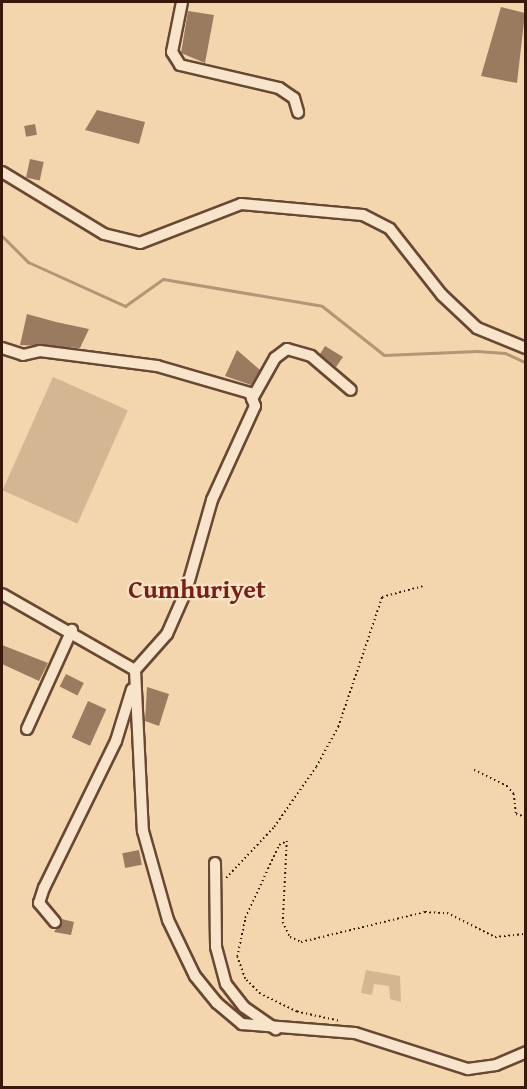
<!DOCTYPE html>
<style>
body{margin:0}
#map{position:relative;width:527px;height:1089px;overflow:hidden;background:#f4d6ae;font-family:"Gentium Book Plus",serif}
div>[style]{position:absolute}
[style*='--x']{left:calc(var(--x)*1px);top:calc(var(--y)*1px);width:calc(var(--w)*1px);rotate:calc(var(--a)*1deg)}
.green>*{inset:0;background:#d4b692;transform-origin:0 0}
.stream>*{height:3px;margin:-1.5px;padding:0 1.5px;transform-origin:1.5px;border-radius:1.5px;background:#b49576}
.building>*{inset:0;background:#9a7b5f;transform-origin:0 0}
.path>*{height:1.5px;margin-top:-0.75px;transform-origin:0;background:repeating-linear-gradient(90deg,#39180a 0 1.5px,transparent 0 4.5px)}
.roads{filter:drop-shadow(2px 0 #684833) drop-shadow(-2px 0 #684833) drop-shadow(0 2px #684833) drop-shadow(0 -2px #684833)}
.minor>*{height:10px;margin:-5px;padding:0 5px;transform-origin:5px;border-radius:5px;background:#f8e4ca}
span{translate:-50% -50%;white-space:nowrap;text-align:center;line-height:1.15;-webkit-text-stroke:4.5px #f8e4ca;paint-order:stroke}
.district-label{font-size:26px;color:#7a1f14;font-weight:700}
.frame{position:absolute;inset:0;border:3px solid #39180a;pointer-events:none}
</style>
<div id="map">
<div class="green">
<i style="left:53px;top:377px;width:82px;height:124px;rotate:24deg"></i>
<i style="clip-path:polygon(366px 970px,400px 976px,401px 1002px,390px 999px,389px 986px,374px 984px,372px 995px,361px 993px)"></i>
</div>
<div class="stream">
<i style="--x:2;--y:236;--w:37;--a:45"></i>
<i style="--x:28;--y:262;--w:107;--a:24.4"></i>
<i style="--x:125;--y:306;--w:47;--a:-35.4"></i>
<i style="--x:163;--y:279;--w:161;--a:9.6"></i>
<i style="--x:322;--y:306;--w:79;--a:38.3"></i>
<i style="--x:384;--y:355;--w:93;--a:-2.5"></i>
<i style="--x:477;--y:351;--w:28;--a:4"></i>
<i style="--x:505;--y:353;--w:23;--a:25"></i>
</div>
<div class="building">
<i style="clip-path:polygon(501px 7px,525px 13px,517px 83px,481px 76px)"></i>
<i style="clip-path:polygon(188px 11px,214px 15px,205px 63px,181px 53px)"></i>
<i style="clip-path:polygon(97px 110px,145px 122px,139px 144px,85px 130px)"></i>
<i style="left:35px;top:124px;width:11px;height:11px;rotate:80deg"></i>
<i style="left:30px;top:159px;width:14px;height:19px;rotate:12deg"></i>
<i style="clip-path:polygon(27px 314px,56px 322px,89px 329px,80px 348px,20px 345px)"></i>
<i style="clip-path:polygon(325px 346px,343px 357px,336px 367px,320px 354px)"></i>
<i style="clip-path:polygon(237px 350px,260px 370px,251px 385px,225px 376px)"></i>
<i style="clip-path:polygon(2px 645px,48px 663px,39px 681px,2px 664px)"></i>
<i style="left:66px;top:674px;width:20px;height:14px;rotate:27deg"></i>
<i style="clip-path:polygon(147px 687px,169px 694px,159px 726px,145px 721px)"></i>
<i style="left:88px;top:701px;width:20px;height:40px;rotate:24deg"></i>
<i style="left:139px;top:850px;width:15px;height:17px;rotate:79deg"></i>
<i style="clip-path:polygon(62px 919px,74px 922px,71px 935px,54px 932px)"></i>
</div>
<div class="path">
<i style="--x:474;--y:770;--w:37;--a:26"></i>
<i style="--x:507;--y:786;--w:11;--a:49"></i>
<i style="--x:514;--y:794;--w:20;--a:84"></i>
<i style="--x:516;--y:814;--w:10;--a:17"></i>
<i style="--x:226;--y:878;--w:70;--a:-46.7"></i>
<i style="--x:274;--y:827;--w:73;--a:-55"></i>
<i style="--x:316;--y:767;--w:46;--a:-61.2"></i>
<i style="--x:338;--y:727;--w:137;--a:-71.3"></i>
<i style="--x:382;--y:597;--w:42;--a:-15"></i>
<i style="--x:338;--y:1021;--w:42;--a:-167.6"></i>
<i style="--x:297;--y:1012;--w:41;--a:-154.1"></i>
<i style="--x:260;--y:994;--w:21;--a:-135"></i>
<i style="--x:245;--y:979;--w:23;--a:-110"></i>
<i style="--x:237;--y:957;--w:40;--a:-78"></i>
<i style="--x:245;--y:918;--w:81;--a:-65"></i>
<i style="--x:279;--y:845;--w:9;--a:-27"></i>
<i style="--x:287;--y:841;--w:81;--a:92.8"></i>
<i style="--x:283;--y:922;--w:17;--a:65"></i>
<i style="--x:290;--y:937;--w:12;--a:24"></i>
<i style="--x:301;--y:942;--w:128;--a:-13.6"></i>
<i style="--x:425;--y:912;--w:22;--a:3"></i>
<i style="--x:447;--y:913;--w:54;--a:26.6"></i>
<i style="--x:495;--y:937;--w:31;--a:-6"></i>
</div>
<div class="roads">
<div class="minor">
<i style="--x:182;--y:2;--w:51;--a:101.3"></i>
<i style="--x:172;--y:52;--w:15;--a:58"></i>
<i style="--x:180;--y:65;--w:102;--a:13.1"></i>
<i style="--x:279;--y:88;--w:18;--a:34"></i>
<i style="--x:294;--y:98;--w:15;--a:74"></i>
<i style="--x:2;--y:172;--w:119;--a:31.3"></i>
<i style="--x:104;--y:234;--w:37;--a:14"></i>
<i style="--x:140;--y:243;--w:108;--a:-21.1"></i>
<i style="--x:241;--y:204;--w:122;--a:5.2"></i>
<i style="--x:363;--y:215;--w:30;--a:27"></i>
<i style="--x:390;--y:229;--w:84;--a:51.8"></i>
<i style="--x:442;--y:295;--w:48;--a:43.3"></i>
<i style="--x:477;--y:328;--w:53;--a:22.2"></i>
<i style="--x:2;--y:348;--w:22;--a:18"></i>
<i style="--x:23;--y:355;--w:17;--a:-13"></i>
<i style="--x:40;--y:351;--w:118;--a:7.3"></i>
<i style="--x:157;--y:366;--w:97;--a:16.2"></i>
<i style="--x:250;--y:393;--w:14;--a:69"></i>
<i style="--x:255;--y:406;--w:103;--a:114.6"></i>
<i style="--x:212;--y:500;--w:95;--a:105.9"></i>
<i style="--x:186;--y:591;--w:47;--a:113.8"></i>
<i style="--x:167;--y:634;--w:48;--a:131.6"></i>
<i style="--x:135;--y:670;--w:153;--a:-150.3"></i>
<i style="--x:252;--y:399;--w:47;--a:-60.7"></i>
<i style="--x:275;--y:358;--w:15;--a:-37"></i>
<i style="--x:287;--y:349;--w:25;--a:16"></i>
<i style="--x:311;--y:356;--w:52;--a:40.4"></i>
<i style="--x:135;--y:670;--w:161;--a:87.2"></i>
<i style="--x:143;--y:831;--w:92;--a:74.3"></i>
<i style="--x:168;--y:920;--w:62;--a:64.3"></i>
<i style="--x:195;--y:976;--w:35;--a:51"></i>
<i style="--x:217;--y:1003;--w:33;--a:40"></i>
<i style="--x:242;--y:1024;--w:113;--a:4.6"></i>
<i style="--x:355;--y:1033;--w:119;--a:17.7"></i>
<i style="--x:468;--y:1069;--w:28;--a:-8"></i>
<i style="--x:496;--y:1065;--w:33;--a:-23"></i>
<i style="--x:27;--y:729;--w:109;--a:-65.6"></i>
<i style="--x:215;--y:863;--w:84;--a:89.3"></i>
<i style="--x:216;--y:947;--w:38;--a:75"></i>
<i style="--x:226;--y:984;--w:29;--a:52"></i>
<i style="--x:244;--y:1007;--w:39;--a:35"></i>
<i style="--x:55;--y:922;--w:25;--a:-130"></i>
<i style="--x:39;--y:903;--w:16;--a:-72"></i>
<i style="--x:44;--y:888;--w:164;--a:-63.9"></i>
<i style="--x:116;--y:741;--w:54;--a:-72.9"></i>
</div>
</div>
<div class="district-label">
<span style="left:197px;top:589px">Cumhuriyet</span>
</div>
<div class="frame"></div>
</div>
